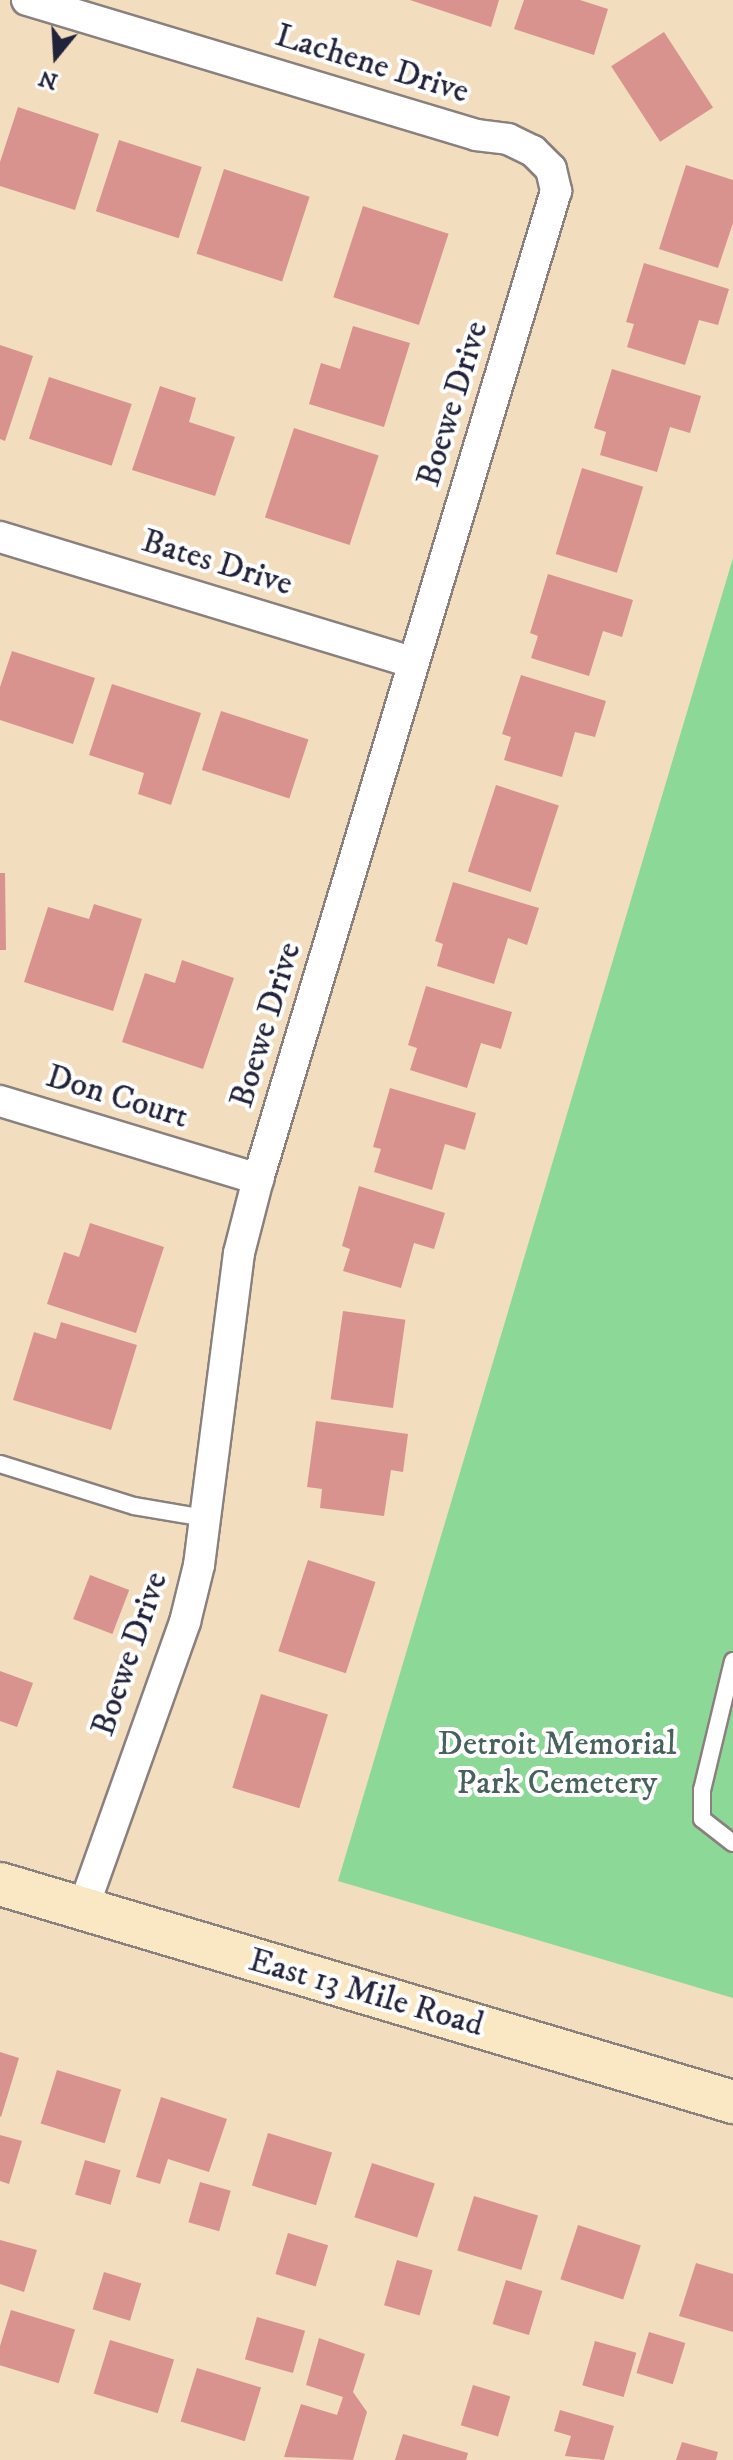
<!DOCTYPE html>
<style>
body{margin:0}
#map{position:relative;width:733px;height:2460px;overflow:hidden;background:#f2ddbf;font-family:"IM FELL DW Pica",serif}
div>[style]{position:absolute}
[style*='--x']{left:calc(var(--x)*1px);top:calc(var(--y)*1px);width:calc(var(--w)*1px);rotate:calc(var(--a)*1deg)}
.green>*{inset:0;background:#8cd997}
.building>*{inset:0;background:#d8938f;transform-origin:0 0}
.roads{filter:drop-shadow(2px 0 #8a807d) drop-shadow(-2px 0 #8a807d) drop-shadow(0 2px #8a807d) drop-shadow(0 -2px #8a807d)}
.service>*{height:16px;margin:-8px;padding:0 8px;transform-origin:8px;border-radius:8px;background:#fff}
.minor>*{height:30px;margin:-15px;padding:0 15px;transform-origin:15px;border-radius:15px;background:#fff}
.secondary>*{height:42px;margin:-21px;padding:0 21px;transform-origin:21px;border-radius:21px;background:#fae7c3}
span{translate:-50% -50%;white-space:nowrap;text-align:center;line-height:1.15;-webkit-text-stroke:8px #fff;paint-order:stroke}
.street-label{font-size:34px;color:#22223b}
.park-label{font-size:34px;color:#47625b}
.north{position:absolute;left:16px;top:16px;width:80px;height:80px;-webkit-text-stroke:6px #fff;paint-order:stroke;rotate:198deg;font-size:22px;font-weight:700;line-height:32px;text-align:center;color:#22223b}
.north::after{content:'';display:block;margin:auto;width:28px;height:36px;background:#22223b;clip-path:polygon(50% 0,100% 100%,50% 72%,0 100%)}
</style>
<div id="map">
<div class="green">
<i style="clip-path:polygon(733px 558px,733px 1998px,338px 1881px)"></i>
</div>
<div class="building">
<i style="clip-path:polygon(410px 0,499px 0,491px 27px)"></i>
<i style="clip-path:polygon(524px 0,580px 0,608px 9px,594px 55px,514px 29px)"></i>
<i style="left:664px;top:32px;width:90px;height:63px;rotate:57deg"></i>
<i style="clip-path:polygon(18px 107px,99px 134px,75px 210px,0 186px,0 162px)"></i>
<i style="left:119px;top:140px;width:87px;height:75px;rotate:18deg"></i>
<i style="clip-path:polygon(686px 165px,733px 180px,733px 223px,718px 268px,659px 249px)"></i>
<i style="left:224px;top:169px;width:90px;height:89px;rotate:18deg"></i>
<i style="left:363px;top:206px;width:90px;height:96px;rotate:18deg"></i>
<i style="clip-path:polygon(644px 263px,729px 289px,718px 325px,699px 320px,685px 365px,627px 347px,634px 324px,626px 322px)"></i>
<i style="clip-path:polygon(353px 326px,410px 343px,384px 427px,309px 404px,321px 363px,340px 369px)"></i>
<i style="clip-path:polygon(0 345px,33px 356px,5px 441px,0 439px)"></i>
<i style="clip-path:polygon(612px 369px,701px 396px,690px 433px,670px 427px,657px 472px,600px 455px,606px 432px,594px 428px)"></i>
<i style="left:49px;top:377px;width:87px;height:65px;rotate:18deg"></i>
<i style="clip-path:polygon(160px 386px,196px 398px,189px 422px,235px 437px,215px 496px,132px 470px)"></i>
<i style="left:294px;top:428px;width:89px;height:94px;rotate:18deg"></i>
<i style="left:582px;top:468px;width:64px;height:90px;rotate:17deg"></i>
<i style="clip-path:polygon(548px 574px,633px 600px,622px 637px,603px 631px,589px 676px,531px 658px,538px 636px,530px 633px)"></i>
<i style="clip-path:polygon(12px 651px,95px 678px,73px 744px,0 720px,0 687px)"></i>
<i style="clip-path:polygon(521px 675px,606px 701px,595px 737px,575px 732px,562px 777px,504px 760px,511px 737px,502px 734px)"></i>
<i style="clip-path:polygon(112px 684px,201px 713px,171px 805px,138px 794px,144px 773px,89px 755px)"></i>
<i style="left:221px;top:711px;width:92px;height:62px;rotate:18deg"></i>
<i style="left:496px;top:785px;width:66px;height:91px;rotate:18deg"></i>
<i style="clip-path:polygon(0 873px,5px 873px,6px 950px,0 950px)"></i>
<i style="clip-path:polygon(453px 882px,539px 908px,527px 945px,508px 938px,494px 984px,437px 966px,443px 944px,435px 941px)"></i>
<i style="clip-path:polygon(94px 904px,142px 919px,113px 1011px,24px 982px,48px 907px,89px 919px)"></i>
<i style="clip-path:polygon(182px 960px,234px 978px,203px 1069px,122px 1042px,145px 973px,175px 983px)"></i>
<i style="clip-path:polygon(426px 986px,512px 1012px,501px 1049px,481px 1043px,467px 1088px,410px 1070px,417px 1048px,408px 1045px)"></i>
<i style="clip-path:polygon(390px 1088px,476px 1113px,465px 1150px,445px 1144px,432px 1190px,374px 1172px,381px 1149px,373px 1147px)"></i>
<i style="clip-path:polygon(359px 1186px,445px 1213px,434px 1249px,414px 1243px,401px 1288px,343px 1271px,350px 1249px,342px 1246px)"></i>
<i style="clip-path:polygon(90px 1223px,164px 1247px,136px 1333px,47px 1304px,64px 1252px,79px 1257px)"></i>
<i style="left:343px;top:1311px;width:63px;height:89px;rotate:8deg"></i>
<i style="clip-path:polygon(61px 1322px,137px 1345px,111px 1430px,13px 1400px,34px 1332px,56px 1339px)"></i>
<i style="clip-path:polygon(316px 1421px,408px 1434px,403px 1472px,391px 1470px,384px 1516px,320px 1508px,322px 1489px,307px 1487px)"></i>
<i style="left:308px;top:1560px;width:71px;height:96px;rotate:18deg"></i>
<i style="left:90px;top:1575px;width:42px;height:47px;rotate:21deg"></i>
<i style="clip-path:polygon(0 1671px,33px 1683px,17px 1727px,0 1721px)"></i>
<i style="left:261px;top:1694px;width:70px;height:98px;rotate:17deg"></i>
<i style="clip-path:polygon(0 2052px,19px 2058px,1px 2117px,0 2116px)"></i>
<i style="left:57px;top:2070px;width:67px;height:56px;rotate:17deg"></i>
<i style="clip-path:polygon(161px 2097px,227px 2119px,209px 2172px,168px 2159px,160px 2184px,136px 2177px)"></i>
<i style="left:268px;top:2133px;width:67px;height:55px;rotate:17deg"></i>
<i style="clip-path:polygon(0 2135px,22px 2141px,9px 2184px,0 2181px)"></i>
<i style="left:85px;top:2160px;width:37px;height:36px;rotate:16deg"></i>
<i style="left:372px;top:2163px;width:66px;height:57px;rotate:18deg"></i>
<i style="left:200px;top:2182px;width:32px;height:42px;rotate:16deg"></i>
<i style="left:474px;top:2196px;width:67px;height:57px;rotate:17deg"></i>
<i style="left:578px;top:2225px;width:66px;height:57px;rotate:18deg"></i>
<i style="left:288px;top:2233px;width:42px;height:43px;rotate:17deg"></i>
<i style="clip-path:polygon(0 2240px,37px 2250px,24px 2292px,0 2284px)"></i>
<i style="left:397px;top:2260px;width:37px;height:47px;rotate:16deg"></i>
<i style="clip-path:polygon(696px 2263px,733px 2274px,733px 2332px,679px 2316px)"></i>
<i style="left:104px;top:2272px;width:39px;height:39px;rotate:17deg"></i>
<i style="left:506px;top:2280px;width:38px;height:46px;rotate:17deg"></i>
<i style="left:11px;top:2310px;width:67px;height:56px;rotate:17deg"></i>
<i style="left:257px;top:2317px;width:50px;height:44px;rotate:16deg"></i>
<i style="left:649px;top:2332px;width:38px;height:43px;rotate:17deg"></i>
<i style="clip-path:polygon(319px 2338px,365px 2354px,353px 2392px,367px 2412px,353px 2460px,284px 2457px,301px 2404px,337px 2415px,343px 2397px,306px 2385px)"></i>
<i style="left:110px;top:2340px;width:67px;height:56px;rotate:17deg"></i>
<i style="left:595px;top:2341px;width:43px;height:46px;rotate:16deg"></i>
<i style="left:197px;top:2368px;width:67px;height:56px;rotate:17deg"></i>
<i style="left:473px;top:2385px;width:39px;height:42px;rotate:17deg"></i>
<i style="clip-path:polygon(560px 2410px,614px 2426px,604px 2460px,565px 2456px,571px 2436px,554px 2431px)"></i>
<i style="clip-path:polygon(403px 2434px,468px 2453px,466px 2460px,395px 2460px)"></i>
<i style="clip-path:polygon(682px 2442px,718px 2452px,716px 2460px,676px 2460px)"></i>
</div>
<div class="roads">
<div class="service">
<i style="--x:0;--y:1464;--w:140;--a:17.4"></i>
<i style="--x:134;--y:1506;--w:71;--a:9.7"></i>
<i style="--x:733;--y:1661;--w:133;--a:103.5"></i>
<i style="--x:702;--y:1790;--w:29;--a:90"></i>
<i style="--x:702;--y:1819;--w:39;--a:38"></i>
</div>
<div class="minor">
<i style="--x:27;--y:0;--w:469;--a:16.7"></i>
<i style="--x:476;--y:135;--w:32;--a:7"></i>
<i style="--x:508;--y:139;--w:28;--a:26"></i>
<i style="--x:533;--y:151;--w:25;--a:45"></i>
<i style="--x:551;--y:169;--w:23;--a:77"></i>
<i style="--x:556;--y:191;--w:1032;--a:106.78"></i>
<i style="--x:258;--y:1179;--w:76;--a:104.4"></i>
<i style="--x:239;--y:1253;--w:315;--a:97.3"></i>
<i style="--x:199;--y:1565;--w:59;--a:103.8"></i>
<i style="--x:185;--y:1622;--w:305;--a:109.6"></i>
<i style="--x:0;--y:537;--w:431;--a:16.9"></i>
<i style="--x:0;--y:1101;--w:270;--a:16.8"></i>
</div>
<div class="secondary">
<i style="--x:0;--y:1884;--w:765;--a:16.56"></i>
</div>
</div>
<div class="street-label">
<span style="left:372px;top:64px;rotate:17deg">Lachene Drive</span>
<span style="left:453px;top:404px;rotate:-73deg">Boewe Drive</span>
<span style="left:217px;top:563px;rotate:17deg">Bates Drive</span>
<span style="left:266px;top:1025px;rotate:-73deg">Boewe Drive</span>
<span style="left:117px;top:1097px;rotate:17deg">Don Court</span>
<span style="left:130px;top:1654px;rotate:-71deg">Boewe Drive</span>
<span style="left:366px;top:1993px;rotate:16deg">East 13 Mile Road</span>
</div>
<div class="park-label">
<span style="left:557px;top:1764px">Detroit Memorial<br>Park Cemetery</span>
</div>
<div class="north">N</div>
</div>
